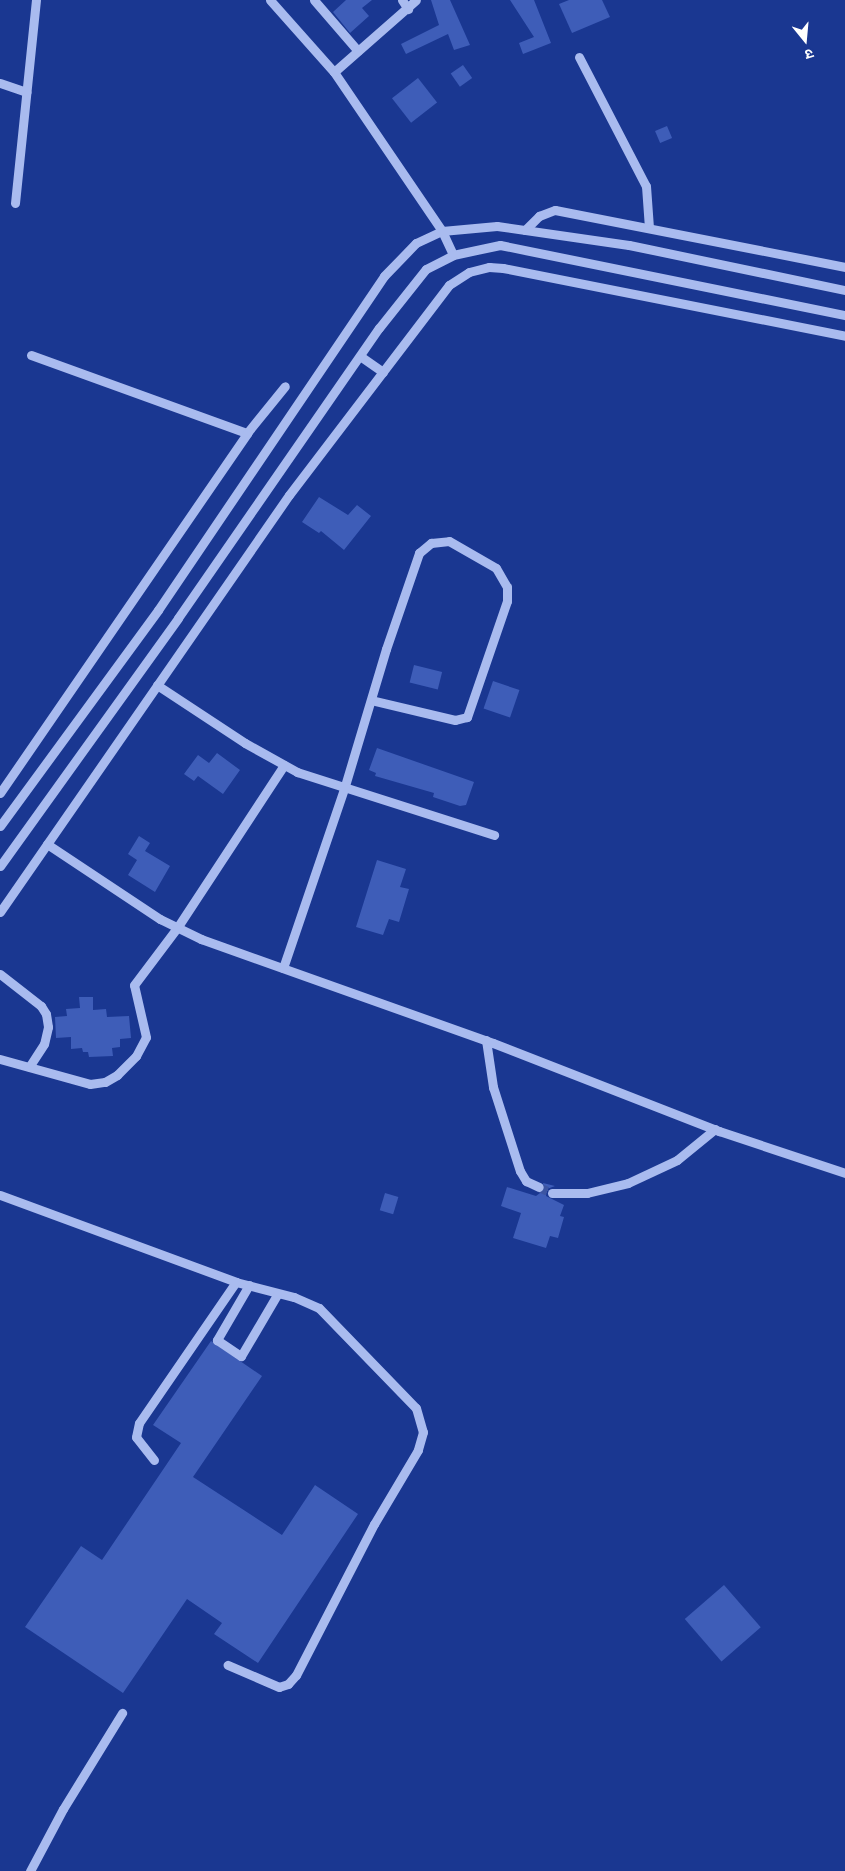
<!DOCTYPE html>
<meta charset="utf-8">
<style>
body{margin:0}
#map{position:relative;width:845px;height:1871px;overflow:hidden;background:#1a3791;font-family:"Work Sans","Noto Sans Devanagari",sans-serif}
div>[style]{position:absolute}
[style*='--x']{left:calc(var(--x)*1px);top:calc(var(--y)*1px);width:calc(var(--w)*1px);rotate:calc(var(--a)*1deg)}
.building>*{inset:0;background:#3e5db8;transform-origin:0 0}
.minor-tunnel>*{height:9px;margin-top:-4.5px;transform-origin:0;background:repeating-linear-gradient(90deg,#3c55a2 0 9px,transparent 0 13.5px)}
.minor>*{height:9px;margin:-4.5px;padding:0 4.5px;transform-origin:4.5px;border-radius:4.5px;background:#a9bbef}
span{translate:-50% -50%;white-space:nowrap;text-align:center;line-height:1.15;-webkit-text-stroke:4px #1a3791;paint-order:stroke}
.north{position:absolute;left:780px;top:15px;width:50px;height:50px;-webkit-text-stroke:4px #1a3791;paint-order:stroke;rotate:163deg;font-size:14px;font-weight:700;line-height:20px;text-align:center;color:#fff}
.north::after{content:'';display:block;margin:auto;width:18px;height:22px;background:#fff;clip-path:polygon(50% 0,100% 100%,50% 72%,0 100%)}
</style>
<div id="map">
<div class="building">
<i style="clip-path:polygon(346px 0,372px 0,362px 8px,369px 16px,350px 33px,333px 12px)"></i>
<i style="clip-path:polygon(431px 0,450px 0,470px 45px,454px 50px,448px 34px,406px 54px,401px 44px,439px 25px)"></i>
<i style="clip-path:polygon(510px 0,534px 0,551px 43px,523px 54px,519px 43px,534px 37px)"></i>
<i style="clip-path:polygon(569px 0,602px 0,610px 17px,572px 33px,559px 4px)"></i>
<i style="left:463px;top:65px;width:16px;height:15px;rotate:55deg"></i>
<i style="left:418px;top:78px;width:31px;height:33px;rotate:52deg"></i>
<i style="left:667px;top:126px;width:13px;height:13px;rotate:67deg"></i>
<i style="clip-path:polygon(319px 497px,348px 515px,357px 505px,371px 516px,344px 550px,321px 531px,319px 533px,302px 522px)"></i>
<i style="left:414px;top:665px;width:29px;height:18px;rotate:14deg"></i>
<i style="left:493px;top:681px;width:28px;height:29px;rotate:19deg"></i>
<i style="clip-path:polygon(377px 748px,474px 782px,466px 805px,460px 806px,433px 797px,434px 793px,375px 776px,376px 773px,369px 770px)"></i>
<i style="clip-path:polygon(217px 753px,240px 770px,223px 794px,198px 776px,194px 781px,184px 774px,198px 755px,209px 763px)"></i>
<i style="clip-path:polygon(139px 836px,150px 843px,145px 851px,170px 866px,155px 892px,128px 875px,137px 860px,128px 854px)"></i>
<i style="clip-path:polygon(377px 860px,406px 869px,400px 887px,409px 889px,399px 922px,389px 919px,383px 935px,356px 927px)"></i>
<i style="clip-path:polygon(79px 997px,93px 997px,93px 1010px,106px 1009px,107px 1017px,129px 1016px,131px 1038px,120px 1039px,120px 1047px,112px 1048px,113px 1056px,89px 1057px,88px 1052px,83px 1052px,82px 1048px,71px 1049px,71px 1037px,56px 1038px,55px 1017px,67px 1016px,66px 1009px,80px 1008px)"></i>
<i style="clip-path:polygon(543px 1183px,555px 1186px,547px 1189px,546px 1196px,564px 1205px,560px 1216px,564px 1217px,558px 1238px,550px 1236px,546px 1248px,513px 1238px,521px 1213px,501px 1206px,507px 1187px,536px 1196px,544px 1190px)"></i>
<i style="left:385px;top:1193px;width:14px;height:18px;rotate:17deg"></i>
<i style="clip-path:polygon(211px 1341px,262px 1376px,193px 1477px,282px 1535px,315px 1485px,358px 1514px,258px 1663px,214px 1634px,222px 1623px,187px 1599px,123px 1693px,25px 1627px,81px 1546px,102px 1560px,181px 1443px,153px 1425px)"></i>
<i style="left:724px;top:1585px;width:56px;height:52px;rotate:49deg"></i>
</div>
<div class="minor-tunnel">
<i style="--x:539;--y:1187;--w:14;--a:25"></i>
</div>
<div class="minor">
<i style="--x:270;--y:0;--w:96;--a:48.4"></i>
<i style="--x:334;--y:72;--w:192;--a:55.8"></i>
<i style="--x:442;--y:231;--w:26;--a:65"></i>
<i style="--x:314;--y:0;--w:67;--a:49.2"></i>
<i style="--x:402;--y:0;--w:11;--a:56"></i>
<i style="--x:579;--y:57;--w:145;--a:62.6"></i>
<i style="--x:646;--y:186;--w:42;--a:85.9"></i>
<i style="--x:334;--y:72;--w:109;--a:-41.3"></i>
<i style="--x:0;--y:83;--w:28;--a:19"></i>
<i style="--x:15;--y:203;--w:204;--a:-84.1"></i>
<i style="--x:525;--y:230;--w:20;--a:-45"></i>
<i style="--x:539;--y:216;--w:17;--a:-21"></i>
<i style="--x:555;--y:210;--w:296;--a:11.1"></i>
<i style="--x:31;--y:355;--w:230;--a:19.9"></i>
<i style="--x:360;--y:356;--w:28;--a:35"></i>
<i style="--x:157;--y:685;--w:105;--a:33.4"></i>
<i style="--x:245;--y:743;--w:60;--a:29.1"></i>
<i style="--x:297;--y:772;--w:207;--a:17.7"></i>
<i style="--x:0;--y:793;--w:437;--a:-55.5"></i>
<i style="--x:247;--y:433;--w:60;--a:-51"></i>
<i style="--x:0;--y:826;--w:268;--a:-53.8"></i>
<i style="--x:158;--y:610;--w:403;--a:-55.9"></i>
<i style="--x:384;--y:276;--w:46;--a:-45.9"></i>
<i style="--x:416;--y:243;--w:29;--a:-25"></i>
<i style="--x:442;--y:231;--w:55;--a:-5.2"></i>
<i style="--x:497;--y:226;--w:133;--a:8.2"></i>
<i style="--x:629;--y:245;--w:221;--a:11.8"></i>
<i style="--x:47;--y:844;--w:136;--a:33.6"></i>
<i style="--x:160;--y:919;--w:46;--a:26"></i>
<i style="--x:201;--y:939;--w:310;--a:19.6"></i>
<i style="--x:493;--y:1043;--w:243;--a:21.3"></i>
<i style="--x:719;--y:1131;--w:133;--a:18.4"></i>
<i style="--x:0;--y:866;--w:305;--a:-54.3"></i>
<i style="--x:178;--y:618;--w:353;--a:-55.3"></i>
<i style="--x:379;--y:328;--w:75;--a:-51.5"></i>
<i style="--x:426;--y:269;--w:30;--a:-27"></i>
<i style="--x:453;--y:255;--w:48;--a:-12"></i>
<i style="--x:500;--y:245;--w:352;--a:11.5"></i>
<i style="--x:0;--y:912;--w:507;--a:-55.28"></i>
<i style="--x:289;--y:495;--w:264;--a:-52.7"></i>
<i style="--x:449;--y:285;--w:24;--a:-33"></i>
<i style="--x:469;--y:272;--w:21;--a:-14"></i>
<i style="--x:489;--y:267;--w:14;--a:4"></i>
<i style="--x:503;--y:268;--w:349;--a:11.2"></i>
<i style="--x:283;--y:968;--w:189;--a:-71.2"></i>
<i style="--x:344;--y:789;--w:146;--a:-73.3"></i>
<i style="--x:386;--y:649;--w:102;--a:-71"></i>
<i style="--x:419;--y:553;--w:16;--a:-40"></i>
<i style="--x:431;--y:543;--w:18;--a:-6"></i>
<i style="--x:449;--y:541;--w:54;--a:29.9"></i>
<i style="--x:496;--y:568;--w:22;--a:60"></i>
<i style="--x:507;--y:587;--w:14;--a:90"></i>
<i style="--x:507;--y:601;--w:123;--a:109"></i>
<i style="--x:467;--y:717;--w:12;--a:166"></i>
<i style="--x:455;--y:720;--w:86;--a:-166.6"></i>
<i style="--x:0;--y:974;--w:52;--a:38"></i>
<i style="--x:41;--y:1006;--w:9;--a:58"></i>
<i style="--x:46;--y:1014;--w:13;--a:81"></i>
<i style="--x:48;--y:1027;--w:17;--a:103"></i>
<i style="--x:44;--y:1044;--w:27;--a:123"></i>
<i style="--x:486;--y:1040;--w:48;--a:81.5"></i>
<i style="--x:493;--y:1087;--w:88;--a:72.2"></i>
<i style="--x:520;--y:1171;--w:12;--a:59"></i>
<i style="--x:526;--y:1181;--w:14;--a:25"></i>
<i style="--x:0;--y:1059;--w:93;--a:15.5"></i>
<i style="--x:90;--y:1084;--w:15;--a:-8"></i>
<i style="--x:105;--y:1082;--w:14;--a:-30"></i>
<i style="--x:117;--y:1075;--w:27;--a:-45"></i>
<i style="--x:136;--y:1056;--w:21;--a:-62"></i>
<i style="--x:146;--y:1037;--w:53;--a:-103"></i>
<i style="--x:134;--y:985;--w:71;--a:-53"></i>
<i style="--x:177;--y:928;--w:195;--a:-56.7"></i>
<i style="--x:552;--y:1193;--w:35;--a:0"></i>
<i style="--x:587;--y:1193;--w:42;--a:-13.7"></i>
<i style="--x:628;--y:1183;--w:54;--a:-25.1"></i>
<i style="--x:677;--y:1160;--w:49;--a:-39.2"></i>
<i style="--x:0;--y:1195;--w:252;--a:20.2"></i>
<i style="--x:236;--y:1282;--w:60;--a:14.5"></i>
<i style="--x:294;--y:1297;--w:27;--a:24"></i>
<i style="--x:319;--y:1308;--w:139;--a:45.9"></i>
<i style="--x:416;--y:1408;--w:25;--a:74"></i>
<i style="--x:423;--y:1432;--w:19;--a:106"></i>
<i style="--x:418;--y:1450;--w:86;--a:120.7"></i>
<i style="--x:374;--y:1524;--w:170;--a:117.3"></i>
<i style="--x:296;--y:1675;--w:12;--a:132"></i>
<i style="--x:288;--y:1684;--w:9;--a:162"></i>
<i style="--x:279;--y:1687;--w:56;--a:-156.7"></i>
<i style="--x:249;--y:1285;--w:64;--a:120.2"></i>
<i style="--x:217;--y:1340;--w:29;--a:34"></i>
<i style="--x:241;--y:1356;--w:71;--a:-59.5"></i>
<i style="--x:154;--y:1460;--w:29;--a:-128"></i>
<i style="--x:136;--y:1437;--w:14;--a:-78"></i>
<i style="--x:139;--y:1423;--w:171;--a:-55.5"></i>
<i style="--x:30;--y:1871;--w:70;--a:-62"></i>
<i style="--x:63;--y:1809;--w:113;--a:-58.4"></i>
</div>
<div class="north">उ</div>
</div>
